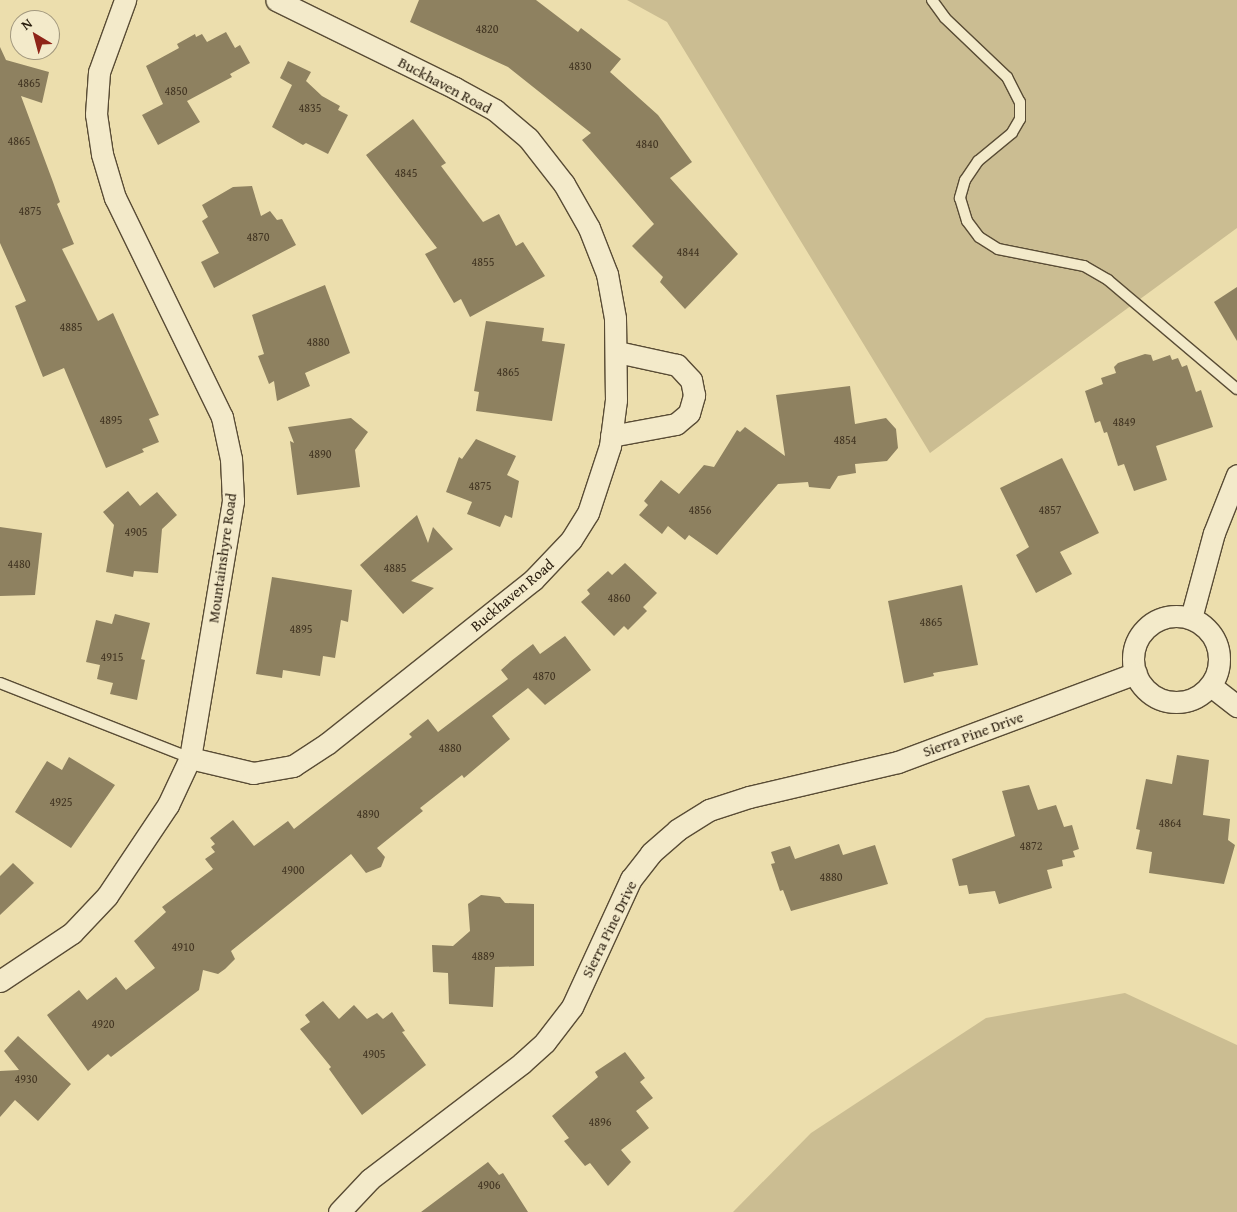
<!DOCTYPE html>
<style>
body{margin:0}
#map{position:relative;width:1237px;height:1212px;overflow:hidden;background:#ecdead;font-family:"Gentium Book Plus",serif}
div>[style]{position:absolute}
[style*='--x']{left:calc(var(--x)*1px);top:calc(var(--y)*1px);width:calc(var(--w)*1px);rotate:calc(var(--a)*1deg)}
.green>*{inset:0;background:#cbbd92}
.building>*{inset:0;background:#8e8160}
.roads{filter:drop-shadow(1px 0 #594c35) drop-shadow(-1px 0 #594c35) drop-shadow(0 1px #594c35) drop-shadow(0 -1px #594c35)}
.service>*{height:10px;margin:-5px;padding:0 5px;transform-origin:5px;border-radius:5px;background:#f3eaca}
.minor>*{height:21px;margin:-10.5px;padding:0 10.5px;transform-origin:10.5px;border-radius:10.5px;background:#f3eaca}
.minor>.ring{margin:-10.5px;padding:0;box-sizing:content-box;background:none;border:21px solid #f3eaca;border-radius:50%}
span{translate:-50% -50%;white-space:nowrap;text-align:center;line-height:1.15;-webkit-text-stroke:4px #f3eaca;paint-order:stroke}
.number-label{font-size:12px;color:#423522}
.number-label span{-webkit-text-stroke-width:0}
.street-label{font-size:15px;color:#281c0d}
.north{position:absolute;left:10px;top:10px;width:50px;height:50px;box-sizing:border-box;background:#f3eaca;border:1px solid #a2987e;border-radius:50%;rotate:323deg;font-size:14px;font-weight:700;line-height:20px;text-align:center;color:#281c0d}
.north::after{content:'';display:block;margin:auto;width:18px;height:22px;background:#8f2418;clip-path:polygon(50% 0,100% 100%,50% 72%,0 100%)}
</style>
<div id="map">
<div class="green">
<i style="clip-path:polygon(627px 0,1237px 0,1237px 228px,930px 453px,667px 22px)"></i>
<i style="clip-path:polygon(1125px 993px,1237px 1045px,1237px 1212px,733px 1212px,811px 1133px,986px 1018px)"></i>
</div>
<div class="building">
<i style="clip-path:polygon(419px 0,536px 0,578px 32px,581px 28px,621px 59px,610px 72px,658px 115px,692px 162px,670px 178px,738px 254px,685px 309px,660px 282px,663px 277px,632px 246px,654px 224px,582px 140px,591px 133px,508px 67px,410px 22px)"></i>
<i style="clip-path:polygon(226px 32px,235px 48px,240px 45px,250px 63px,230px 74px,232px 77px,187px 101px,200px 122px,158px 145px,142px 115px,163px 104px,146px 66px,179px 48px,177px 44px,195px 34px,196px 37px,202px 34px,207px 42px)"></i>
<i style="clip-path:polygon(0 47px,6px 60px,49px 72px,42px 103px,21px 96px,53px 182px,60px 202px,57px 204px,74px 244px,62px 249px,98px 321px,113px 313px,159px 415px,149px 419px,159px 442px,142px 449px,144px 452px,106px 468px,64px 368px,43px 377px,15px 306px,26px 301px,0 243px)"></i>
<i style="clip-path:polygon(288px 61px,311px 72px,306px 81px,322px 96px,340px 106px,338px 110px,348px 115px,328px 154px,306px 143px,303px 145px,272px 127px,292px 85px,280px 78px)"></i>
<i style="clip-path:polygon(413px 119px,446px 163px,441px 166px,483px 222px,499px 214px,516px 246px,523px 242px,545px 276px,470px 317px,461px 299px,454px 303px,425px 254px,437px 248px,366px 155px)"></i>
<i style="clip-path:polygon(252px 186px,261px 216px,270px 211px,277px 220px,282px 219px,296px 245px,214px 288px,201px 262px,219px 253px,202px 221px,208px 217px,202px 205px,233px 187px)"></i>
<i style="clip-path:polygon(325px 285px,350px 353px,305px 373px,310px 386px,277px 401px,274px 381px,269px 384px,258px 356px,264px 354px,252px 315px)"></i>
<i style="clip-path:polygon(1237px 287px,1237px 341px,1214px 302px)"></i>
<i style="clip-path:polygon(486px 321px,544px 328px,542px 341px,565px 344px,552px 421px,476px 411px,479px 392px,474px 391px)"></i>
<i style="clip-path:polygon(1145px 354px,1151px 355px,1153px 361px,1170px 355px,1172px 360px,1178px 358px,1182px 367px,1187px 365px,1196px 392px,1201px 390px,1213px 427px,1156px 446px,1167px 480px,1134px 491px,1124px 464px,1118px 466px,1107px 432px,1104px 433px,1100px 421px,1095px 423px,1085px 391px,1103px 384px,1101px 378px,1116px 373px,1114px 367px,1118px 363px)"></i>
<i style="clip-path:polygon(850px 386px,855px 424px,886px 418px,896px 429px,898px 448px,887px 461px,855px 464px,856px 473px,838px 476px,830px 489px,809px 487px,808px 482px,778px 484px,717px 555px,689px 535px,685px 540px,668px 526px,662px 534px,639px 515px,648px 505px,644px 501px,661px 480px,679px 494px,704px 465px,714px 467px,737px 430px,740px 432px,745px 427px,785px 456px,776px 395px)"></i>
<i style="clip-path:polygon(351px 418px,368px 432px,355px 450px,360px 487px,297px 495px,290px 441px,294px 443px,288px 427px)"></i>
<i style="clip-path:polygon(476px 439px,516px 456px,507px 475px,519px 481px,512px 518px,505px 515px,500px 527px,467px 514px,472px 502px,446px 492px,459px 457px,462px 459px)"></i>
<i style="clip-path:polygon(1062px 458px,1099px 533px,1060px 552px,1072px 574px,1036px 593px,1016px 555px,1029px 547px,1000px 488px)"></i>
<i style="clip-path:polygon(128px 491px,140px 506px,157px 492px,177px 515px,162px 529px,158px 573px,134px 571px,133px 577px,106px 572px,114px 525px,103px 512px)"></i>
<i style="clip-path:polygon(417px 515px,428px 543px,433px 527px,453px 549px,411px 581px,434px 588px,403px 614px,360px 565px)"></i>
<i style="clip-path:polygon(0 527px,42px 533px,35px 595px,0 596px)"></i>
<i style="clip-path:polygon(625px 563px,657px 593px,643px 607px,647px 611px,628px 630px,624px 626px,614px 636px,581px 602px,590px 594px,587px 590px,608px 571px,612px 575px)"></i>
<i style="clip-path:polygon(272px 577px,352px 590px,348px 622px,341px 620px,335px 658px,323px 656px,320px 676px,283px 670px,282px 678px,256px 674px)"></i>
<i style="clip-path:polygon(962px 585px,978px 665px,933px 673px,934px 676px,904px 683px,888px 601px)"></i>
<i style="clip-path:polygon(115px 614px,150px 623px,141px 659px,145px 660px,137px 700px,110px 694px,113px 683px,97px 679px,100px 665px,86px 662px,96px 620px,112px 624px)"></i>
<i style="clip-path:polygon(565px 636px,591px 670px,545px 705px,528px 688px,492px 716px,510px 739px,464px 778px,462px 775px,420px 808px,423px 811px,377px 848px,385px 857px,381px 867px,366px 873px,351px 854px,231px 951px,235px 959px,225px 969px,218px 974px,203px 970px,199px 990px,111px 1057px,108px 1054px,88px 1071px,47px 1015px,79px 990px,87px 1000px,116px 977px,126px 990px,155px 968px,134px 941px,166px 912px,162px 907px,213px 869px,205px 859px,215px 852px,211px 847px,215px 844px,210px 838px,233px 820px,254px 846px,288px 821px,294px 829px,412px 737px,409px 734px,428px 719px,438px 732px,508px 679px,501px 670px,511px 661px,533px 644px,540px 654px)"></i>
<i style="clip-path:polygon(1177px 755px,1209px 760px,1203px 815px,1230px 819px,1228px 840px,1235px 845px,1224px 884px,1149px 873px,1152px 852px,1136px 849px,1140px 830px,1136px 829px,1146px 779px,1172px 784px)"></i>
<i style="clip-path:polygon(69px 757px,115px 785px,71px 848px,15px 812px,47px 761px,62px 770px)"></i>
<i style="clip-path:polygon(1029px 785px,1038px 810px,1056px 805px,1064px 827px,1072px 825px,1079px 849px,1073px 851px,1075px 857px,1062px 860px,1063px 866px,1047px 870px,1052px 888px,999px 904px,995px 891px,969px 894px,967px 885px,959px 886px,952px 859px,1015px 836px,1002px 791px)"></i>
<i style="clip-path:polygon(839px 844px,843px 855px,875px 845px,888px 884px,791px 911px,783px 890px,780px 891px,771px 864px,775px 863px,771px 852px,790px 846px,795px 859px)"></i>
<i style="clip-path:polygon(13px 863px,34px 883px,0 915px,0 876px)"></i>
<i style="clip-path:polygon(481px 895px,500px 897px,505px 903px,534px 904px,534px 966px,495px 967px,493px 1007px,449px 1004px,448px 973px,433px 972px,432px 945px,453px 946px,470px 931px,468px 904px)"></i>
<i style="clip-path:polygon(323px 1001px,339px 1019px,354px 1005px,367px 1019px,377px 1013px,383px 1019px,392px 1012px,405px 1031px,402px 1032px,426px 1065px,362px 1115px,329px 1069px,331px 1067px,300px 1029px,310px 1022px,305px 1015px)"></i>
<i style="clip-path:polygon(18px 1036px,71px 1084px,38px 1121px,15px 1100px,0 1117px,0 1071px,19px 1070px,4px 1051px)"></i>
<i style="clip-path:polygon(625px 1052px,645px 1078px,640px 1082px,653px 1098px,636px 1111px,649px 1128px,621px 1150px,631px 1162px,608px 1186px,590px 1163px,585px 1166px,564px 1141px,569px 1138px,552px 1116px,598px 1077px,595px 1072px)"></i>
<i style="clip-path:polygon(488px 1162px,499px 1175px,503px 1173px,528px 1212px,421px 1212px)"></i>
</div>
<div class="roads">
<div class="service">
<i style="--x:932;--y:0;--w:22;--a:54"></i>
<i style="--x:945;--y:18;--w:86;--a:43.6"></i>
<i style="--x:1007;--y:77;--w:28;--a:63"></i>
<i style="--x:1020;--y:102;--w:17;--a:90"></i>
<i style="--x:1020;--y:119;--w:16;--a:120"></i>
<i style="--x:1012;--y:133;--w:44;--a:140.5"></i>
<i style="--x:978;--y:161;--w:23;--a:124"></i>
<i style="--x:965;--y:180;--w:19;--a:106"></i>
<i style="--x:960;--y:198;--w:24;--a:73"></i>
<i style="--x:967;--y:221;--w:20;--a:53"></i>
<i style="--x:979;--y:237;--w:22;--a:32"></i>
<i style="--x:998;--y:249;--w:88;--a:11.2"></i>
<i style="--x:1084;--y:266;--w:28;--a:30"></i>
<i style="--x:1108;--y:280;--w:169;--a:40.2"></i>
<i style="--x:0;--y:683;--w:204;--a:21.5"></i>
</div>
<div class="minor">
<i style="--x:611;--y:436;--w:66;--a:-10.5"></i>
<i style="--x:676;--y:424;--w:17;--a:-40"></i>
<i style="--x:689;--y:413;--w:19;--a:-74"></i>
<i style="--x:694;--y:395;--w:15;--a:-101"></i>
<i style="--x:691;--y:380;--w:21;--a:-133"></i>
<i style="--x:677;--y:365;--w:61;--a:-167.8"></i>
<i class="ring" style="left:1133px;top:616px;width:65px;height:65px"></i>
<i style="--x:1191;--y:618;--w:88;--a:-74.9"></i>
<i style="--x:1214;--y:533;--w:62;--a:-68.4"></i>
<i style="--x:1211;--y:686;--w:33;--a:38"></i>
<i style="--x:190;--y:758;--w:65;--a:13.4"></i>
<i style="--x:253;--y:773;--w:41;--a:-9.9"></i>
<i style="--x:293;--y:766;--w:42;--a:-33.3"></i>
<i style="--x:328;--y:743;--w:262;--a:-38.5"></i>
<i style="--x:533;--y:580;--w:55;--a:-46.5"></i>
<i style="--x:571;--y:540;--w:32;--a:-58"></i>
<i style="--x:588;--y:513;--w:71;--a:-71.8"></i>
<i style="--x:610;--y:446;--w:46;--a:-82.6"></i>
<i style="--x:616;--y:400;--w:82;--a:-90.7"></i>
<i style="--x:615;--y:318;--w:45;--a:-100.3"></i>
<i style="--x:607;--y:274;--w:49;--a:-111.4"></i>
<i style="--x:589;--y:228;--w:51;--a:-119.6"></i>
<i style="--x:564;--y:184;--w:58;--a:-128"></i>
<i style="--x:528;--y:138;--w:43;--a:-139.7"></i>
<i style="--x:495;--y:110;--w:46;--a:-151.2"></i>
<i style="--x:455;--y:88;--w:199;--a:-153.8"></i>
<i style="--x:0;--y:981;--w:87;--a:-33.7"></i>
<i style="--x:72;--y:933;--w:51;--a:-46.6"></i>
<i style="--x:107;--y:896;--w:110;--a:-56.2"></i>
<i style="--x:168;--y:805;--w:52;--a:-64.9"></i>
<i style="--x:190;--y:758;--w:261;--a:-80.5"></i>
<i style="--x:233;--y:501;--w:42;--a:-92.7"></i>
<i style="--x:231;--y:459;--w:43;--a:-102.1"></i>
<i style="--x:222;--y:417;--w:244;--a:-116"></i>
<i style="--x:115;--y:198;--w:46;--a:-106.5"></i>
<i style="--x:102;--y:154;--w:40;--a:-98.5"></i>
<i style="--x:96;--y:114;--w:42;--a:-85.9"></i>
<i style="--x:99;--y:72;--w:77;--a:-70.1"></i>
<i style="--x:339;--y:1212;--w:45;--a:-46.8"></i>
<i style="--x:370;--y:1179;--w:191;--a:-37.3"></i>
<i style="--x:522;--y:1063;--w:31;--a:-42"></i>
<i style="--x:545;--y:1042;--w:44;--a:-52.4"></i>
<i style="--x:572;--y:1007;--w:141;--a:-65.3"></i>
<i style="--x:631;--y:879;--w:33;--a:-52"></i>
<i style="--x:651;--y:853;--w:35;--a:-41"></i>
<i style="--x:677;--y:830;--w:38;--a:-32"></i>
<i style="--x:709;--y:810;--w:42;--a:-18"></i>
<i style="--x:749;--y:797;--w:153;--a:-13.2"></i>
<i style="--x:898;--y:762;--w:254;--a:-20.5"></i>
</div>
</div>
<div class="number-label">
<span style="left:487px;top:29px">4820</span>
<span style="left:580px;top:66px">4830</span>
<span style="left:29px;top:83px">4865</span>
<span style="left:176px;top:91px">4850</span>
<span style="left:310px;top:108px">4835</span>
<span style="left:19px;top:141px">4865</span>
<span style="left:647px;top:144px">4840</span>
<span style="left:406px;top:173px">4845</span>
<span style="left:30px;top:211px">4875</span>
<span style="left:258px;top:237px">4870</span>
<span style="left:688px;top:252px">4844</span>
<span style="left:483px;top:262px">4855</span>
<span style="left:71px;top:327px">4885</span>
<span style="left:318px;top:342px">4880</span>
<span style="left:508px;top:372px">4865</span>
<span style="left:111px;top:420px">4895</span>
<span style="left:1124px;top:422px">4849</span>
<span style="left:845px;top:440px">4854</span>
<span style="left:320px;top:454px">4890</span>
<span style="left:480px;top:486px">4875</span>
<span style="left:700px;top:510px">4856</span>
<span style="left:1050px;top:510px">4857</span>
<span style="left:136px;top:532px">4905</span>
<span style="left:19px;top:564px">4480</span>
<span style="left:395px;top:568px">4885</span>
<span style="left:619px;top:598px">4860</span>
<span style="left:931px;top:622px">4865</span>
<span style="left:301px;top:629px">4895</span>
<span style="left:112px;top:657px">4915</span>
<span style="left:544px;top:676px">4870</span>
<span style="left:450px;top:748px">4880</span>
<span style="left:61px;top:802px">4925</span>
<span style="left:368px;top:814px">4890</span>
<span style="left:1170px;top:823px">4864</span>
<span style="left:1031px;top:846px">4872</span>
<span style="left:293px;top:870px">4900</span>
<span style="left:831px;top:877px">4880</span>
<span style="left:183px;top:947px">4910</span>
<span style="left:483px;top:956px">4889</span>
<span style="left:103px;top:1024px">4920</span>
<span style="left:374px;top:1054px">4905</span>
<span style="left:26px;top:1079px">4930</span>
<span style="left:600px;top:1122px">4896</span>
<span style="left:489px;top:1185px">4906</span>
</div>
<div class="street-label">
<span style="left:445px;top:85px;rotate:28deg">Buckhaven Road</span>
<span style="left:222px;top:558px;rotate:-82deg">Mountainshyre Road</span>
<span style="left:512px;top:595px;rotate:-40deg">Buckhaven Road</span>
<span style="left:973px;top:734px;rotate:-20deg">Sierra Pine Drive</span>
<span style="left:609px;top:929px;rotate:-64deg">Sierra Pine Drive</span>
</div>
<div class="north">N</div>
</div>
